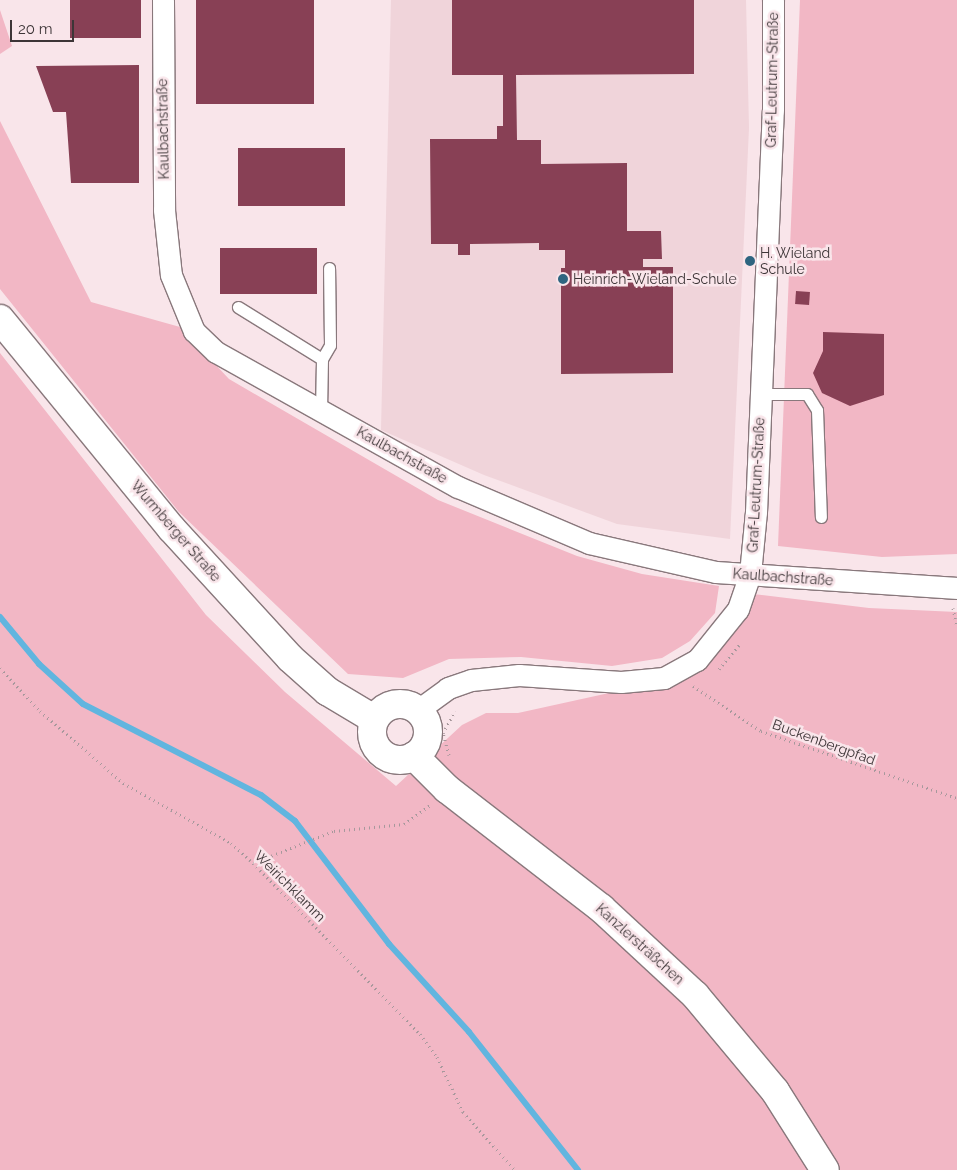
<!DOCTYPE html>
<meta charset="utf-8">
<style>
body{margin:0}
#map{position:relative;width:957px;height:1170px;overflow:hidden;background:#f9e5ea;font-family:Raleway,sans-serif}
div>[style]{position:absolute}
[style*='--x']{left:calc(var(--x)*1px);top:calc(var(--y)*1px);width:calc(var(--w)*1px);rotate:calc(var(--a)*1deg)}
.built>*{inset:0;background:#f0d4da}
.green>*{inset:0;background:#f2b7c5}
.stream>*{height:6px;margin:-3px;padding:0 3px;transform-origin:3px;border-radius:3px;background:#61b5df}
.building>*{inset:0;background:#884055;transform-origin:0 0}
.path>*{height:3px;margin-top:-1.5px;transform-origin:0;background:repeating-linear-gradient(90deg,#a7989c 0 1px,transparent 0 5px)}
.roads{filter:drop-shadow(1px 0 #89787c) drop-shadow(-1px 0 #89787c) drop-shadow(0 1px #89787c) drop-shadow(0 -1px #89787c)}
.service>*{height:11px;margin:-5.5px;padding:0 5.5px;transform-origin:5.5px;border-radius:5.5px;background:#fff}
.minor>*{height:21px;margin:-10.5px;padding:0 10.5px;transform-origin:10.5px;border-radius:10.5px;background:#fff}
.secondary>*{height:28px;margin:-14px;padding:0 14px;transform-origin:14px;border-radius:14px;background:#fff}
.secondary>.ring{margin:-14px;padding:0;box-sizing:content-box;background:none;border:28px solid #fff;border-radius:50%}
.dots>*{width:14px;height:14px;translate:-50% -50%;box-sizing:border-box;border:2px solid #f9e5ea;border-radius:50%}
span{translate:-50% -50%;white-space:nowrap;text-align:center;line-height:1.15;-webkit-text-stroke:5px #f9e5ea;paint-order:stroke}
.street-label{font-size:14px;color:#3d3537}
.poi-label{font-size:14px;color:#3d3537}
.left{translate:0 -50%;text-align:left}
.scale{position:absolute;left:10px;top:20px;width:64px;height:22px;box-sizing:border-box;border:2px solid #3d3537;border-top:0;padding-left:6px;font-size:15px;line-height:18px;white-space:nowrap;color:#3d3537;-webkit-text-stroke:4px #f9e5ea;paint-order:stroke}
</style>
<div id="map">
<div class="built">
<i style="clip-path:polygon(391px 0,746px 0,749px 128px,730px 539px,617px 524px,484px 475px,381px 430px)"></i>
</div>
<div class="green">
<i style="clip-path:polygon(800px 0,957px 0,957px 554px,882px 557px,778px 546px)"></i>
<i style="clip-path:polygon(0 10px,12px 46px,0 54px)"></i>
<i style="clip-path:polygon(0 121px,91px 302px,180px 327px,229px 379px,438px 500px,577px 556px,642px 574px,719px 586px,715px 613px,690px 641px,662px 658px,612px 666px,521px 657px,449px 659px,403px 678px,348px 674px,179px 512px,0 289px)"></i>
<i style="clip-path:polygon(0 353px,206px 615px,285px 692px,396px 786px,462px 725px,486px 713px,518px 713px,691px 675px,711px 660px,753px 594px,869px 608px,957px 612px,957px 1170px,0 1170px)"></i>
</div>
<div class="stream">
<i style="--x:0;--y:617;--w:61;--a:50.3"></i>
<i style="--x:39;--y:664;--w:59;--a:42.3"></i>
<i style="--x:83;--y:704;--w:200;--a:27.1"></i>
<i style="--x:261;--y:795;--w:43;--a:37.4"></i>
<i style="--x:295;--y:821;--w:155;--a:52.6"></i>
<i style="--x:389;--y:944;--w:119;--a:47.7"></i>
<i style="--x:469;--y:1032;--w:176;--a:51.7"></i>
</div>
<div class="building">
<i style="left:70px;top:0;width:71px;height:38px"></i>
<i style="left:196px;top:0;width:118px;height:104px"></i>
<i style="clip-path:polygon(452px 0,694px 0,694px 74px,516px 75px,517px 140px,541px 140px,541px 164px,627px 163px,627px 231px,661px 231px,662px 259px,643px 259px,643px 267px,673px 267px,673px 373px,561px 374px,561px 268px,565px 268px,565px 250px,539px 250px,539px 243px,470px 244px,470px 255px,458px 255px,458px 244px,431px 244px,430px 139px,497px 139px,497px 126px,503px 126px,503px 75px,452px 75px)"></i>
<i style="clip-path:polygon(139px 65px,139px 183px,71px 183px,66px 112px,53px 112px,36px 66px)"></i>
<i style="left:238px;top:148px;width:107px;height:58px"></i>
<i style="left:317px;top:248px;width:46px;height:97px;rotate:90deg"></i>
<i style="left:796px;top:291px;width:14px;height:13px;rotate:4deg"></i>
<i style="clip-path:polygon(823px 332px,884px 334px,884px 395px,850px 406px,822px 393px,813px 373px,823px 351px)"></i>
</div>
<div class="path">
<i style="--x:953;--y:608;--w:19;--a:78"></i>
<i style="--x:0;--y:668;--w:59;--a:47.1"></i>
<i style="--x:40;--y:711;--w:110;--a:40.9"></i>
<i style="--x:123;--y:783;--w:124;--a:29.1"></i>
<i style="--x:231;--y:843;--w:30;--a:42"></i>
<i style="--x:253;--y:863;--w:239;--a:45.7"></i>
<i style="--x:420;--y:1034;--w:29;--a:54"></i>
<i style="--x:437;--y:1057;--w:61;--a:64.7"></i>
<i style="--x:463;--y:1112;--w:78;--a:48.1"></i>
<i style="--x:719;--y:669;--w:33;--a:-50"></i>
<i style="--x:693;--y:686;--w:82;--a:33.5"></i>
<i style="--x:761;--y:731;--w:207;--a:18.9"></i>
<i style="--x:449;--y:755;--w:23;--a:-105"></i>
<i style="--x:443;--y:733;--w:25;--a:-61"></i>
<i style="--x:253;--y:863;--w:87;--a:-21.6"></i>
<i style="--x:334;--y:831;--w:70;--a:-5.7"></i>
<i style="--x:404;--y:824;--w:32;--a:-36"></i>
</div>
<div class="roads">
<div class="service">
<i style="--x:238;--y:307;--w:99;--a:31.8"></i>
<i style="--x:322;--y:359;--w:52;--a:91.1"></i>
<i style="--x:322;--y:359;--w:16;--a:-60"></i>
<i style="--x:330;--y:345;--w:77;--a:-90.7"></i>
<i style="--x:761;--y:394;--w:46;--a:0"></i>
<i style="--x:807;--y:394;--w:19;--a:58"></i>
<i style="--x:817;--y:410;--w:107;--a:87.9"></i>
</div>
<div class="minor">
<i style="--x:163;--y:0;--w:210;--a:89.7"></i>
<i style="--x:164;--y:210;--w:65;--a:83.9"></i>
<i style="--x:171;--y:275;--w:61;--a:67.7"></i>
<i style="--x:194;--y:331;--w:30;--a:44"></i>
<i style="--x:216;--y:352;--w:277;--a:29.2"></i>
<i style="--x:458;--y:487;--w:142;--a:23.1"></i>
<i style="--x:589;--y:543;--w:130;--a:12.9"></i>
<i style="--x:716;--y:572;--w:242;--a:3.8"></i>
<i style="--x:418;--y:710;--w:37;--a:-36"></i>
<i style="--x:448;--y:688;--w:24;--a:-19"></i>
<i style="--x:471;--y:680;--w:48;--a:-5.9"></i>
<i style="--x:519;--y:675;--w:102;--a:3.9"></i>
<i style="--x:621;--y:682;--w:43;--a:-5.3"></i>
<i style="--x:664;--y:678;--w:38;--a:-29"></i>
<i style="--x:697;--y:660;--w:65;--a:-51.2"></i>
<i style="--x:738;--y:609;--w:37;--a:-71"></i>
<i style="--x:750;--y:574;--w:62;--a:-84.5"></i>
<i style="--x:756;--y:512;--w:402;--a:-87.6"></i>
<i style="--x:773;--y:110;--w:110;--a:-90"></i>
</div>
<div class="secondary">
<i style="--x:0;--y:319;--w:270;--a:50.7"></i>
<i style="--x:171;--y:528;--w:176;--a:47.5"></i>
<i style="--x:290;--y:658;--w:50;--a:41.7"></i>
<i style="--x:327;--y:691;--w:55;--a:30.8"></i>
<i class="ring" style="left:372px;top:704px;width:28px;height:28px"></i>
<i style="--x:414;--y:756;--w:47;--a:45"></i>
<i style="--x:447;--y:789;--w:195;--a:37.7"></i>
<i style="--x:601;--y:908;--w:128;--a:42.8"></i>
<i style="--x:695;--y:995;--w:125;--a:50.2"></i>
<i style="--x:775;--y:1091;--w:93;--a:57.7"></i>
</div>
</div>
<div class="dots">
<i style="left:750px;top:261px;background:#2e6580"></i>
<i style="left:563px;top:279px;background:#2e6580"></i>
</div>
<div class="street-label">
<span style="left:772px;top:80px;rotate:-89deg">Graf-Leutrum-Straße</span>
<span style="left:163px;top:129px;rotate:-91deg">Kaulbachstraße</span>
<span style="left:402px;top:455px;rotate:29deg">Kaulbachstraße</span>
<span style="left:756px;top:485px;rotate:-87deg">Graf-Leutrum-Straße</span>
<span style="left:176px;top:531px;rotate:49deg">Wurmberger Straße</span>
<span style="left:783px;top:577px;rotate:4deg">Kaulbachstraße</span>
<span style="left:824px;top:742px;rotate:20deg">Buckenbergpfad</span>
<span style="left:290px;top:886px;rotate:45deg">Weirichklamm</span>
<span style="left:640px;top:944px;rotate:42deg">Kanzlersträßchen</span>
</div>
<div class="poi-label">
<span class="left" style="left:760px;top:261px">H. Wieland<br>Schule</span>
<span class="left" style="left:573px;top:279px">Heinrich-Wieland-Schule</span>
</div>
<div class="scale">20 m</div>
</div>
